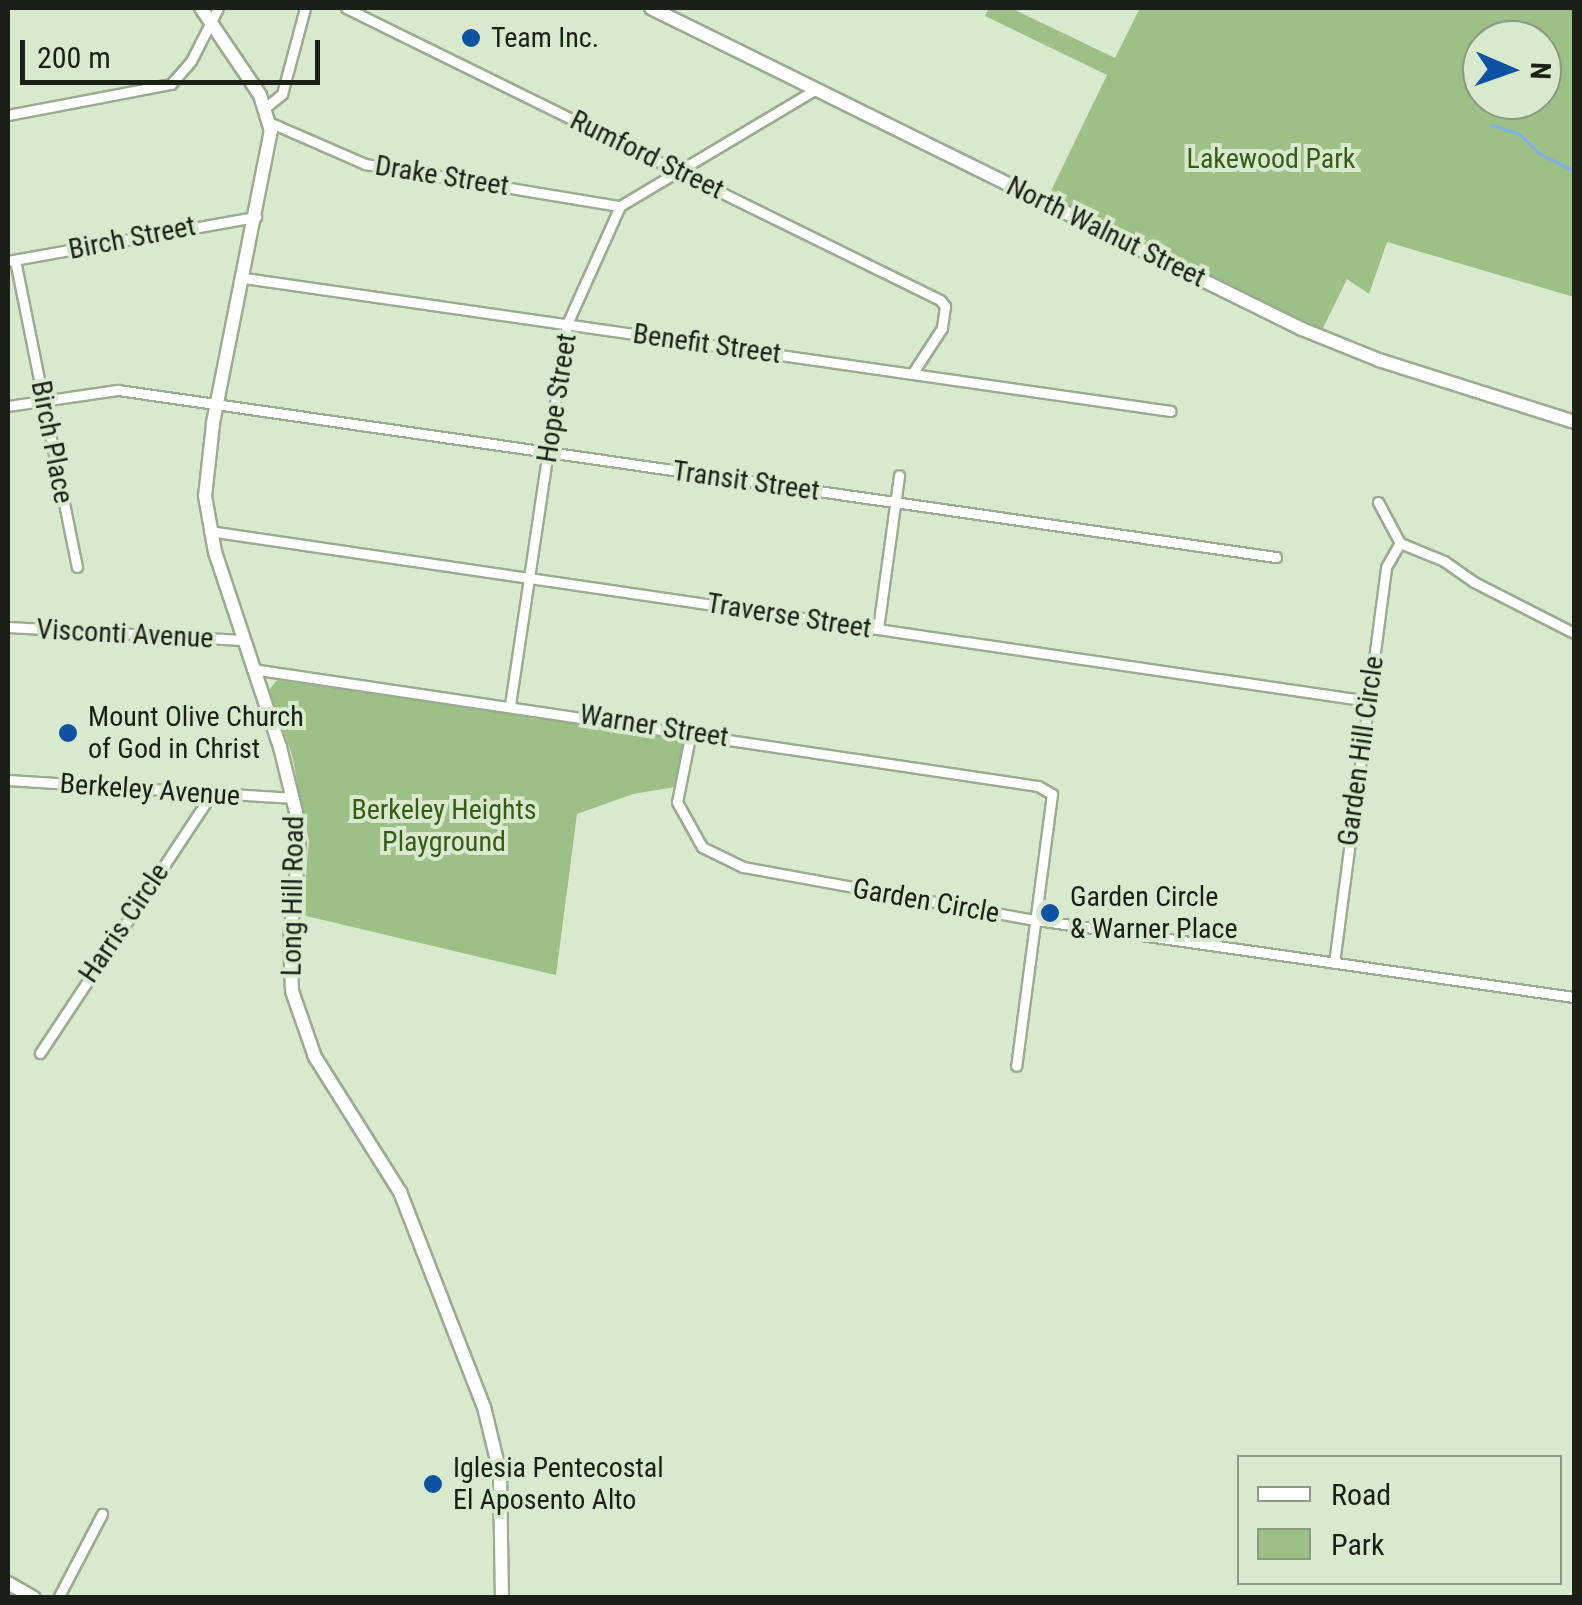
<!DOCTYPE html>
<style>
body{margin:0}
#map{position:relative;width:1582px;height:1605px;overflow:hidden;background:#d8e9ce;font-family:"Roboto Condensed",sans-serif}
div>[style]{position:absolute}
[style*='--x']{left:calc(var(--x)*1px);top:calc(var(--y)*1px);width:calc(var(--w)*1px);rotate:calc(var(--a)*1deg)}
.green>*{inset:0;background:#9cc086}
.stream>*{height:2.5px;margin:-1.25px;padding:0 1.25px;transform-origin:1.25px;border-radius:1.25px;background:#81afed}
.roads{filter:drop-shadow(2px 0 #9bab91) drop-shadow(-2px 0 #9bab91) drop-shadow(0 2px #9bab91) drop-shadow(0 -2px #9bab91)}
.street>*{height:9px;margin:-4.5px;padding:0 4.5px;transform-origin:4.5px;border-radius:4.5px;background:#fff}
.secondary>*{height:12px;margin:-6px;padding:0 6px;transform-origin:6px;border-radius:6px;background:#fff}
.dots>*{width:28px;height:28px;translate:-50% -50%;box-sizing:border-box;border:5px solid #d8e9ce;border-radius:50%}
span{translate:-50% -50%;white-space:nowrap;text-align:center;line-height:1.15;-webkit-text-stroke:8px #d8e9ce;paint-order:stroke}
.poi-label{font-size:28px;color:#1a2016}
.left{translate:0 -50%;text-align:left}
.street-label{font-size:28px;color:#1a2016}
.park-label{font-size:28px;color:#375c17}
.frame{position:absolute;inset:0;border:10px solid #1a2016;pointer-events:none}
.legend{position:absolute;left:1237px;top:1455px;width:325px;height:130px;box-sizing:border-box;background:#d8e9ce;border:2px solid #8c9984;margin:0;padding:12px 18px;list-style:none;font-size:30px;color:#1a2016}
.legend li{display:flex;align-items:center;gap:20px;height:50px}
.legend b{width:50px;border:2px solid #8c9984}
.north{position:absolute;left:1462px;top:20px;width:100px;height:100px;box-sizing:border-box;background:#d8e9ce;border:2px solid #8c9984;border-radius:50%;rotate:92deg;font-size:28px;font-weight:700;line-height:40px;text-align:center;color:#1a2016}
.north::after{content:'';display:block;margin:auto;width:35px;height:45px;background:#0e53a3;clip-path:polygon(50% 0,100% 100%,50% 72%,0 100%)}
.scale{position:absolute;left:20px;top:40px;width:300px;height:45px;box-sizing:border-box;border:5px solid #1a2016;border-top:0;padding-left:12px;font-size:30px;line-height:35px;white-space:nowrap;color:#1a2016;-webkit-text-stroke:8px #d8e9ce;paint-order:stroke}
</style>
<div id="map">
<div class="green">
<i style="clip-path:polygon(evenodd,989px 8px,1011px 8px,1115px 58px,1140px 8px,1574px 8px,1574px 297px,1387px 242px,1369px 294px,1347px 279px,1322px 330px,1185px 262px,1049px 195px,1107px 75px,985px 16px,989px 8px,1482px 40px,1542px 40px,1542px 100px,1482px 100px,1482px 40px)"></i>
<i style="clip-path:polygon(277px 680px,688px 740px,681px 786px,633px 794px,577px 814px,556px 975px,302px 915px,309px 841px,292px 755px,269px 690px)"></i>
</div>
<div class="stream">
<i style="--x:1492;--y:125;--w:28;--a:17"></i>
<i style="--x:1519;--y:133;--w:28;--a:45"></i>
<i style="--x:1539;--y:153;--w:39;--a:27"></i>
</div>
<div class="roads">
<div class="street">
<i style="--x:346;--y:8;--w:662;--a:26.18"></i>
<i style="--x:940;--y:300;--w:8;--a:50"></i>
<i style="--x:945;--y:306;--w:22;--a:98"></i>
<i style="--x:942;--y:328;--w:55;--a:123.1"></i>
<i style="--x:266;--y:107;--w:21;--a:-39"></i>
<i style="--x:282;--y:94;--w:89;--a:-75"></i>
<i style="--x:8;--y:115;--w:166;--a:-10.8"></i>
<i style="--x:171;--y:84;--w:30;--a:-49"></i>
<i style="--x:191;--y:61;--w:59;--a:-63"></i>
<i style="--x:271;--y:123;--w:103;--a:23.6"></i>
<i style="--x:365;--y:164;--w:258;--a:9.4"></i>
<i style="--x:15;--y:260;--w:313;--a:78.6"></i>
<i style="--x:8;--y:261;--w:252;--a:-10.1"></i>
<i style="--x:244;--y:278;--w:936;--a:8.17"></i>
<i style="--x:8;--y:406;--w:111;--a:-8.3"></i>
<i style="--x:118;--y:390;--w:1170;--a:8.21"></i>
<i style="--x:1378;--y:502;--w:47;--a:61.8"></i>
<i style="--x:1400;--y:543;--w:48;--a:22.2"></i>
<i style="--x:1444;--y:561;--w:37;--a:35"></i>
<i style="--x:1474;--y:582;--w:112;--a:27"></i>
<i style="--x:209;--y:531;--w:1172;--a:8.34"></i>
<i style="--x:8;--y:627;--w:234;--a:3.2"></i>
<i style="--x:878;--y:629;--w:155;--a:-82.2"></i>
<i style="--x:252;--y:669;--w:795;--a:8.47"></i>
<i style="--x:1038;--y:786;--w:16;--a:30"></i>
<i style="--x:1052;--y:794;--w:274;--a:97.5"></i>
<i style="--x:510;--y:705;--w:385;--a:-81.5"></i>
<i style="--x:567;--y:324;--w:129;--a:-65.8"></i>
<i style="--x:620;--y:206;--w:228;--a:-30.8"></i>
<i style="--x:691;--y:732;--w:71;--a:101.3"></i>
<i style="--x:677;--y:802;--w:51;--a:60.9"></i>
<i style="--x:702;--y:847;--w:46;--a:26"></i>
<i style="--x:743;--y:867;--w:298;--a:10.3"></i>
<i style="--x:1036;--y:920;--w:543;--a:8.15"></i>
<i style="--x:8;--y:780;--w:286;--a:3.6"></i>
<i style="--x:1334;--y:963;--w:399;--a:-82.5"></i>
<i style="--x:1386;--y:567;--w:28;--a:-60"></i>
<i style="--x:40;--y:1053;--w:310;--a:-56.5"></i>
<i style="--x:58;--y:1598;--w:95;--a:-62.4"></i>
</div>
<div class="secondary">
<i style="--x:201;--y:8;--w:105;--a:55.9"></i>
<i style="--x:260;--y:95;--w:37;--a:73"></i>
<i style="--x:271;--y:130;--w:300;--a:101.2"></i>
<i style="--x:213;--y:424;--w:72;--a:96.3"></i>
<i style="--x:205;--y:496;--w:57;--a:79.9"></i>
<i style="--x:215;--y:552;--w:206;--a:71.6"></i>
<i style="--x:280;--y:747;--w:67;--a:76.2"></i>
<i style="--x:296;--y:812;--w:37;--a:85"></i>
<i style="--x:299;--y:849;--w:90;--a:95.7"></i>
<i style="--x:290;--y:939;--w:52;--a:87.8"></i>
<i style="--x:292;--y:991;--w:70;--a:70.8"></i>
<i style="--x:315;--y:1057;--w:160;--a:57.8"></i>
<i style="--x:400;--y:1192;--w:231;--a:68.7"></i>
<i style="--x:484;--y:1407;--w:68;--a:76.4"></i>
<i style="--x:500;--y:1473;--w:125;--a:89.1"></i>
<i style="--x:651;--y:8;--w:726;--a:26.25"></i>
<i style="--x:1302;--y:329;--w:83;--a:21.9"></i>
<i style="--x:1379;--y:360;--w:205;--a:17.6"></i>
<i style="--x:8;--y:1583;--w:30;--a:30"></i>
</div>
</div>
<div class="dots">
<i style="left:471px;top:38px;background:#0e53a3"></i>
<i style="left:68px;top:733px;background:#0e53a3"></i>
<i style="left:1050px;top:913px;background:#0e53a3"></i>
<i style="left:433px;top:1484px;background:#0e53a3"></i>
</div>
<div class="poi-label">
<span class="left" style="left:491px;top:38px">Team Inc.</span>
<span class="left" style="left:88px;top:733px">Mount Olive Church<br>of God in Christ</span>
<span class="left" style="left:1070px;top:913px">Garden Circle<br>&amp; Warner Place</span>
<span class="left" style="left:453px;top:1484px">Iglesia Pentecostal<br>El Aposento Alto</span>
</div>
<div class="street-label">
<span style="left:647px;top:155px;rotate:26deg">Rumford Street</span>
<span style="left:442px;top:176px;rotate:9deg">Drake Street</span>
<span style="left:1106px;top:232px;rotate:26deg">North Walnut Street</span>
<span style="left:132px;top:238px;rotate:-11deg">Birch Street</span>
<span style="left:707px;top:344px;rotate:8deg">Benefit Street</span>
<span style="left:557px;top:398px;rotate:-81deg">Hope Street</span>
<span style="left:52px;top:442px;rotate:79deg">Birch Place</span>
<span style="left:746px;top:481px;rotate:8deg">Transit Street</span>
<span style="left:789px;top:616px;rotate:9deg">Traverse Street</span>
<span style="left:125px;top:634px;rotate:3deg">Visconti Avenue</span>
<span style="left:654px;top:726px;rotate:9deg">Warner Street</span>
<span style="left:1361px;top:751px;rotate:-82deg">Garden Hill Circle</span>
<span style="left:150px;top:790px;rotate:4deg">Berkeley Avenue</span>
<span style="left:293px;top:896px;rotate:-89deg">Long Hill Road</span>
<span style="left:926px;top:901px;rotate:10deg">Garden Circle</span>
<span style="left:124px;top:923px;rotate:-56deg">Harris Circle</span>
</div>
<div class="park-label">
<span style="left:1271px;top:159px">Lakewood Park</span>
<span style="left:444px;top:826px">Berkeley Heights<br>Playground</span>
</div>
<div class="frame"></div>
<ul class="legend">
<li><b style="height:12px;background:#fff"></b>Road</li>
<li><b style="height:28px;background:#9cc086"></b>Park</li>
</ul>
<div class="north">N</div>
<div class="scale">200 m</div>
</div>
